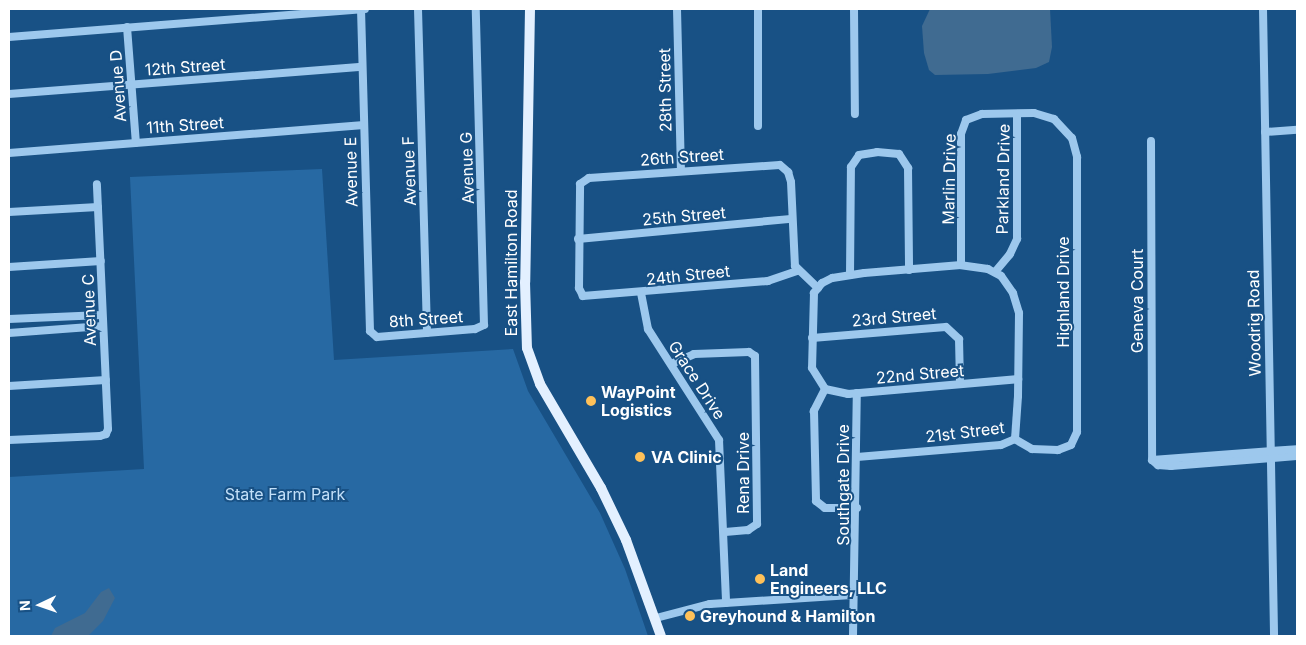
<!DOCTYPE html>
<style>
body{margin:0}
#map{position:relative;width:1306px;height:645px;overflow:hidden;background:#185185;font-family:Inter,sans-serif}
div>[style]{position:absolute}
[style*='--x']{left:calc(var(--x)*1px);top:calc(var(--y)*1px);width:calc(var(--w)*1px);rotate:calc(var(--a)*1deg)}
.green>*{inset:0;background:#2769a3}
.water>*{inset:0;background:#406b91}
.minor>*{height:8px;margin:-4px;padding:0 4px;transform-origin:4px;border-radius:4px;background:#9dc8ed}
.major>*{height:10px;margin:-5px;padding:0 5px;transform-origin:5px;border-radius:5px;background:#e3f0ff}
.dots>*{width:14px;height:14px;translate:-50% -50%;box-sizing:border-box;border:2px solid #185185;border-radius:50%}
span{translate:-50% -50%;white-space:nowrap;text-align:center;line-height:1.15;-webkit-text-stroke:4px #185185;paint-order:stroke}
.street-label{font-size:16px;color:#fff}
.poi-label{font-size:16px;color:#fff;font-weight:700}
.left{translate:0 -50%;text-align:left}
.park-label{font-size:16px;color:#c3e0f9}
.frame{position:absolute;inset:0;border:10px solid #fff;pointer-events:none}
.north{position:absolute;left:15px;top:580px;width:50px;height:50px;-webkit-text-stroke:4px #185185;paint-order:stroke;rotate:267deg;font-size:14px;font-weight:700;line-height:20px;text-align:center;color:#fff}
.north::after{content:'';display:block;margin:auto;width:18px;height:22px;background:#fff;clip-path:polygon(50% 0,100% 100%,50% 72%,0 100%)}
</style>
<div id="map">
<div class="green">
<i style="clip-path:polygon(322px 169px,334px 360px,513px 349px,528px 391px,600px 513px,625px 569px,648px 636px,9px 636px,9px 477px,144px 469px,130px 177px)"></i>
</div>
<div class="water">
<i style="clip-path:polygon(1050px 9px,1052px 47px,1049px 62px,1036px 68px,988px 74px,935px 75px,929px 70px,924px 53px,922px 26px,930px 9px)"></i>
<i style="clip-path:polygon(109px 588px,115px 598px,103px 621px,88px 636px,51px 636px,55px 628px,85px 613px,101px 592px)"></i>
</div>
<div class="minor">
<i style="--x:361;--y:9;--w:322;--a:88.4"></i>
<i style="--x:370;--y:331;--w:9;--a:41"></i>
<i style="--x:377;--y:337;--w:98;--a:-4.7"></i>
<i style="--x:475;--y:329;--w:10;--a:-24"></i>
<i style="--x:484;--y:325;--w:316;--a:-91.5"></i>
<i style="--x:418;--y:9;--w:324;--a:88.4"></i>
<i style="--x:677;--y:9;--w:162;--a:88.6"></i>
<i style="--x:758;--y:9;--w:117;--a:90"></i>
<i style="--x:854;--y:9;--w:105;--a:89.5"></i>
<i style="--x:1263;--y:9;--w:627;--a:88.99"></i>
<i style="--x:127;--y:27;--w:116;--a:85.6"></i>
<i style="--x:9;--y:37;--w:357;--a:-4.5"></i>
<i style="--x:9;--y:94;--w:354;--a:-4.4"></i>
<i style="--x:1265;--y:132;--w:32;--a:-4"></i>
<i style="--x:1151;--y:141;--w:319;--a:89.8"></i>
<i style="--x:9;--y:153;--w:356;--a:-4.5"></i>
<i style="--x:9;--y:212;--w:89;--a:-3.2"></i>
<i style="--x:578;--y:239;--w:214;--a:-5.4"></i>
<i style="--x:961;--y:265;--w:131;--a:-90"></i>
<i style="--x:961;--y:134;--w:15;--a:-70"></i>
<i style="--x:966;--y:120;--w:17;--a:-21"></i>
<i style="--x:982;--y:114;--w:52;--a:-1.1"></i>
<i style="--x:1034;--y:113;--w:21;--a:17"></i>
<i style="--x:1054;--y:119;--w:26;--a:47"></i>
<i style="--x:1072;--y:138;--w:20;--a:75"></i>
<i style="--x:1077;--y:157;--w:275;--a:90"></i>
<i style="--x:1077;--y:432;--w:14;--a:115"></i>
<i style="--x:1071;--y:445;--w:14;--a:159"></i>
<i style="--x:1058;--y:450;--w:26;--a:-178"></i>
<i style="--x:1032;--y:449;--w:20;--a:-150"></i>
<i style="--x:9;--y:267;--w:92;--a:-3.7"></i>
<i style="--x:797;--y:271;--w:31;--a:161"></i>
<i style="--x:768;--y:281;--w:186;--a:175.4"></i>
<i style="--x:583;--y:296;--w:9;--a:-117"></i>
<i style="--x:579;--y:288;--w:104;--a:-89.4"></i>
<i style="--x:580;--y:184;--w:11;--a:-34"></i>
<i style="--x:589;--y:178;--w:191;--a:-3.9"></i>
<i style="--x:780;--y:165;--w:11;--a:41"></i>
<i style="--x:788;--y:172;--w:10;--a:73"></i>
<i style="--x:791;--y:182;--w:84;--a:87.3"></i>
<i style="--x:795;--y:266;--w:32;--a:44"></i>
<i style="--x:995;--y:272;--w:23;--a:-50"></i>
<i style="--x:1010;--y:254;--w:17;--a:-65"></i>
<i style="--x:1017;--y:239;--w:125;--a:-90"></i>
<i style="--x:850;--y:275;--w:108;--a:-89.5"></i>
<i style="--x:851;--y:167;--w:14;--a:-56"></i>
<i style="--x:859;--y:155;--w:18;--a:-9"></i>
<i style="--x:877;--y:152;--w:22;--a:5"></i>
<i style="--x:899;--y:154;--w:17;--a:57"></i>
<i style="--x:908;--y:168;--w:102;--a:89.4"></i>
<i style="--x:641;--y:293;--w:37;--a:79"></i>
<i style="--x:648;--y:329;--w:132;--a:57.4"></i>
<i style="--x:719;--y:440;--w:163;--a:87.5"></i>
<i style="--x:9;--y:319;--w:93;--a:-2.5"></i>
<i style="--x:9;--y:333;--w:94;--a:-4.3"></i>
<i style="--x:812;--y:338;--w:134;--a:-4.7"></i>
<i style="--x:946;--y:327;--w:18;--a:43"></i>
<i style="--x:959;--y:339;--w:45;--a:88.7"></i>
<i style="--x:671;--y:364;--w:25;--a:-23"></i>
<i style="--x:694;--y:354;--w:55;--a:-2.1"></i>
<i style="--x:749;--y:352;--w:7;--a:34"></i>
<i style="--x:755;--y:356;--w:168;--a:89.3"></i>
<i style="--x:757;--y:524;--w:11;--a:146"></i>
<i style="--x:748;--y:530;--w:23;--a:175"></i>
<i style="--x:9;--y:386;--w:97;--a:-3.5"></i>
<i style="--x:825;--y:389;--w:25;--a:117"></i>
<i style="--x:814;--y:411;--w:90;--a:88.7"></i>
<i style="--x:816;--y:501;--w:11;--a:38"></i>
<i style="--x:825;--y:508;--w:32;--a:0"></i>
<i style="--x:1015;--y:439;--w:43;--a:-86"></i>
<i style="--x:1018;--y:396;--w:83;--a:-89.3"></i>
<i style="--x:1019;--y:313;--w:21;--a:-107"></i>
<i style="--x:1013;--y:293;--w:21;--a:-125"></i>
<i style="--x:1001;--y:276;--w:15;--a:-152"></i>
<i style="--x:988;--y:269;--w:27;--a:-172"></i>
<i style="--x:961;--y:265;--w:97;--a:175.3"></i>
<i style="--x:864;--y:273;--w:32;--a:171"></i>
<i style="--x:832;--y:278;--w:11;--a:153"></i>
<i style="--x:822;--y:283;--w:13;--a:129"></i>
<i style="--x:814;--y:293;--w:75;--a:91.5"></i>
<i style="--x:812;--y:368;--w:25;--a:58"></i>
<i style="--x:825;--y:389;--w:24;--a:12"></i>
<i style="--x:848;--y:394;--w:171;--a:-5"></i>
<i style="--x:9;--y:440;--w:91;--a:-2.5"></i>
<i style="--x:100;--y:436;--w:6;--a:-18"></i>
<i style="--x:106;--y:434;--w:5;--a:-68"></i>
<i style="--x:108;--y:429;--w:245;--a:-92.6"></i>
<i style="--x:857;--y:457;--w:144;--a:-4.8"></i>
<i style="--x:1001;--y:445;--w:15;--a:-23"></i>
<i style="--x:1152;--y:460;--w:8;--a:40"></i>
<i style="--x:1158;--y:465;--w:13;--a:4"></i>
<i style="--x:1171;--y:466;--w:126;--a:-4.5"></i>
<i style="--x:1152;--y:460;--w:145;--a:-4.3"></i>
<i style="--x:656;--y:618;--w:56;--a:-14.5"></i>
<i style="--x:710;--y:604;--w:142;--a:-3.6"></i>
<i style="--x:853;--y:636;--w:243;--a:-89.1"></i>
</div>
<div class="major">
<i style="--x:530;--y:9;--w:273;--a:91"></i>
<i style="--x:525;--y:282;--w:66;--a:88.3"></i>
<i style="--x:527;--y:348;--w:38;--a:70"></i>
<i style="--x:540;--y:384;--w:121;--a:59.6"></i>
<i style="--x:601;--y:488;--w:58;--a:64.3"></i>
<i style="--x:626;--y:540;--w:102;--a:70"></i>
</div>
<div class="dots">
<i style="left:591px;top:401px;background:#ffc159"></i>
<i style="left:640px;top:457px;background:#ffc159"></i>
<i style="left:760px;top:579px;background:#ffc159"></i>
<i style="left:690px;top:616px;background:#ffc159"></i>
</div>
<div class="street-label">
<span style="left:185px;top:67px;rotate:-4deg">12th Street</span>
<span style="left:118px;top:86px;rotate:-94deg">Avenue D</span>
<span style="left:665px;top:90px;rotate:-91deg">28th Street</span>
<span style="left:185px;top:125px;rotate:-4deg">11th Street</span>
<span style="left:682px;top:157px;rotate:-4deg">26th Street</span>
<span style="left:467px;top:168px;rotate:-92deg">Avenue G</span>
<span style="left:409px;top:171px;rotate:-92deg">Avenue F</span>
<span style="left:351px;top:172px;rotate:-91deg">Avenue E</span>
<span style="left:949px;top:179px;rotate:-89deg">Marlin Drive</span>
<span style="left:1003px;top:179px;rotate:-89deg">Parkland Drive</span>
<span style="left:684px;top:216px;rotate:-5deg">25th Street</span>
<span style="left:511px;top:263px;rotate:-90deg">East Hamilton Road</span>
<span style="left:688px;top:275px;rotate:-6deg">24th Street</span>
<span style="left:1063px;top:292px;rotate:-90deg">Highland Drive</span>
<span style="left:1137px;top:301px;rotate:-90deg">Geneva Court</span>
<span style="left:89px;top:310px;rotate:-92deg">Avenue C</span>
<span style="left:894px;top:317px;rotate:-5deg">23rd Street</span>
<span style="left:426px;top:319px;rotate:-4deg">8th Street</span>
<span style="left:1254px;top:323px;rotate:-91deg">Woodrig Road</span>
<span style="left:920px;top:374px;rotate:-5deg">22nd Street</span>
<span style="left:697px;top:380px;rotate:57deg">Grace Drive</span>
<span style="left:965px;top:432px;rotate:-7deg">21st Street</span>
<span style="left:743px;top:473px;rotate:-90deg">Rena Drive</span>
<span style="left:843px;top:485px;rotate:-90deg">Southgate Drive</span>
</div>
<div class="poi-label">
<span class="left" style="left:601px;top:401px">WayPoint<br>Logistics</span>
<span class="left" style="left:651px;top:457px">VA Clinic</span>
<span class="left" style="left:770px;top:579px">Land<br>Engineers, LLC</span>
<span class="left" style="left:700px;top:616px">Greyhound &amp; Hamilton</span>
</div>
<div class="park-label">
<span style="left:285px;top:494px">State Farm Park</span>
</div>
<div class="frame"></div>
<div class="north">N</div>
</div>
